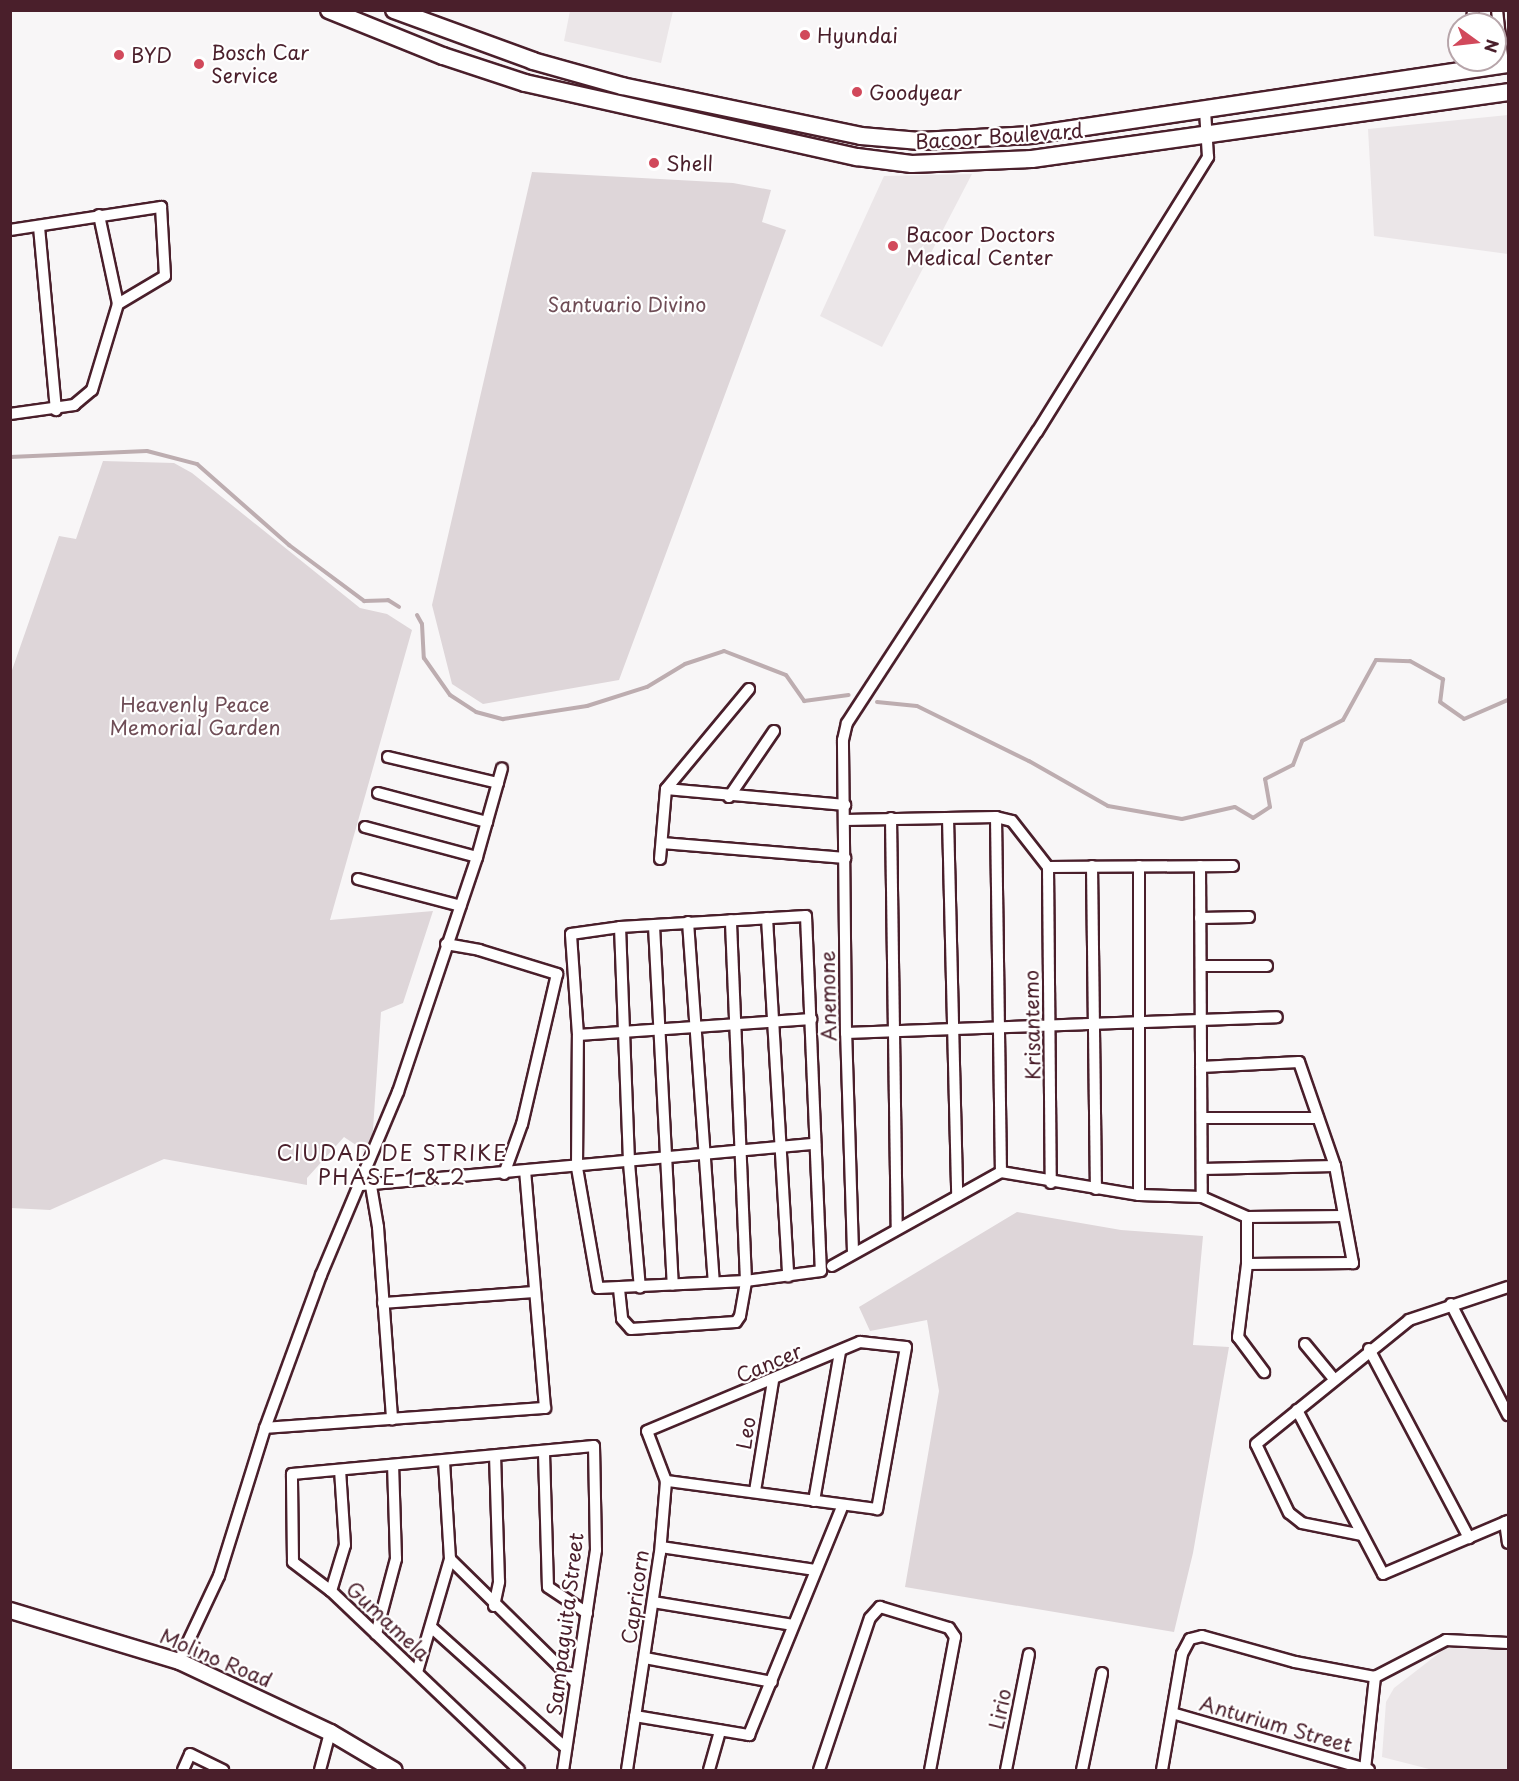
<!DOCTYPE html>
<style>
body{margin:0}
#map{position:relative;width:1519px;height:1781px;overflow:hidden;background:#f8f6f7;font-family:"Playpen Sans",sans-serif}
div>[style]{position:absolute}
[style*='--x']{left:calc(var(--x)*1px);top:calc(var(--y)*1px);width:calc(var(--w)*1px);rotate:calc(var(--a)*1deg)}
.built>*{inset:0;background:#ebe6e8}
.green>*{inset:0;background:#ded6d9}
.stream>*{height:4px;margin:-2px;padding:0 2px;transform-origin:2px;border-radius:2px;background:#bdadb0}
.roads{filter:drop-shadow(2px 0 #4a1f2b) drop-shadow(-2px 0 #4a1f2b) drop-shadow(0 2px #4a1f2b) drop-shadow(0 -2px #4a1f2b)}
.minor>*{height:10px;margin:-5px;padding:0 5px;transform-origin:5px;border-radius:5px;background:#fff}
.secondary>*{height:15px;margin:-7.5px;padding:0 7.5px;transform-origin:7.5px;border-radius:7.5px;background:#fff}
.primary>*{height:16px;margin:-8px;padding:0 8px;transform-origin:8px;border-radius:8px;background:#fff}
.dots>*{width:16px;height:16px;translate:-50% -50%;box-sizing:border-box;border:3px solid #fff;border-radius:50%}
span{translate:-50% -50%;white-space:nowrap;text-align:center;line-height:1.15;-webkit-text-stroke:4.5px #fff;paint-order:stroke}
.poi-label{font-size:20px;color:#4a1f2b}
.left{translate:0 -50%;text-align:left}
.street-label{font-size:20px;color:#4a1f2b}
.park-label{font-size:20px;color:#6f4d56}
.neighbourhood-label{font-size:21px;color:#4a1f2b;letter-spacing:1.5px}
.frame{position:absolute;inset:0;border:12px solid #4a1f2b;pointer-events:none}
.north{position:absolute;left:1447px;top:12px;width:60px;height:60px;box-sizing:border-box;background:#fff;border:2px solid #b7a5aa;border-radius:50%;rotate:105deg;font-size:16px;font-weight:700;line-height:24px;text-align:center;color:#4a1f2b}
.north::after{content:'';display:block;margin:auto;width:21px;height:27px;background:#d1495b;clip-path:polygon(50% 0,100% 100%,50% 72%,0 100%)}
</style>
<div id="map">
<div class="built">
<i style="clip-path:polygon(570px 11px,673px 11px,661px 63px,564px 41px)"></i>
<i style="clip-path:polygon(1508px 115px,1508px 254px,1374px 236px,1368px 129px)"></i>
<i style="clip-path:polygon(972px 174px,882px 347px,820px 316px,884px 176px)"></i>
<i style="clip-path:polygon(1447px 1647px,1508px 1647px,1508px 1770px,1433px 1770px,1382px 1757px,1386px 1702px,1394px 1688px)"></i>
</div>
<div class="green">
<i style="clip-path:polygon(532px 172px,733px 183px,771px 190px,762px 222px,786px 230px,619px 680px,483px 704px,452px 684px,432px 605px)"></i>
<i style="clip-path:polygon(103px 461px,174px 463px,192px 473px,360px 608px,387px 614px,412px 630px,330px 920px,433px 911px,403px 1003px,381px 1012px,372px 1144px,365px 1151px,344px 1137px,307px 1178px,307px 1185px,164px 1159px,50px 1210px,11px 1208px,11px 673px,59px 536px,76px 539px)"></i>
<i style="clip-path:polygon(1017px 1212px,1121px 1230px,1203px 1236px,1193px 1345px,1229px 1347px,1193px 1553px,1174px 1632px,905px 1587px,939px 1391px,927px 1320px,870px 1331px,859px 1307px)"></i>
</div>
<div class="stream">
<i style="--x:10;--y:457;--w:137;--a:-2.5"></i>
<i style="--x:147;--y:451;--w:52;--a:14.6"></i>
<i style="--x:197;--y:464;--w:123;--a:41.4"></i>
<i style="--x:289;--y:545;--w:94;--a:36.7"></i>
<i style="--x:364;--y:601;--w:24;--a:-2"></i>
<i style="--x:388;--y:600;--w:13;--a:32"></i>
<i style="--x:417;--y:615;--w:10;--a:61"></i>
<i style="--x:422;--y:624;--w:34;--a:87"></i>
<i style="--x:424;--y:658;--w:45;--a:54.9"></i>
<i style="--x:450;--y:695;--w:31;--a:33"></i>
<i style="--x:476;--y:712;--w:28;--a:15"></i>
<i style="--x:503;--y:719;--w:85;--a:-8.8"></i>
<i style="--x:587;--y:706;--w:63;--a:-17.6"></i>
<i style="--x:647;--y:687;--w:44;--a:-31.2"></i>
<i style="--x:685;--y:664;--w:41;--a:-18.4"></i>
<i style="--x:724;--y:651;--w:66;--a:21.2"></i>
<i style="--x:786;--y:675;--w:32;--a:55"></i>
<i style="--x:804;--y:701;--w:45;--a:-7.6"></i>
<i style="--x:877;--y:702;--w:40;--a:5.7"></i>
<i style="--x:917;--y:706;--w:125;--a:26.2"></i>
<i style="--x:1029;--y:761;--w:91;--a:29.7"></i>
<i style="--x:1108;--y:806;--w:75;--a:10"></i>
<i style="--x:1182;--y:819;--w:54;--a:-12.8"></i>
<i style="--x:1235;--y:807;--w:21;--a:31"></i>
<i style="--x:1253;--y:818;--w:20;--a:-33"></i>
<i style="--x:1270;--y:807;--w:28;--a:-100"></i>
<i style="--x:1265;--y:779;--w:31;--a:-27"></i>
<i style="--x:1293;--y:765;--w:26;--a:-69"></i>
<i style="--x:1302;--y:741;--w:46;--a:-27.1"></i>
<i style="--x:1343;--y:720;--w:68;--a:-61.2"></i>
<i style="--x:1376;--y:660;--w:34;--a:2"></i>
<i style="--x:1410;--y:661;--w:38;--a:29"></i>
<i style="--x:1443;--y:679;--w:23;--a:97"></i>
<i style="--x:1440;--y:702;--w:29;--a:35"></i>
<i style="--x:1464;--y:719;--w:48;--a:-23.4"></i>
</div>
<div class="roads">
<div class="minor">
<i style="--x:1497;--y:10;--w:54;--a:83.7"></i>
<i style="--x:1472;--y:24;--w:14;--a:-86"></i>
<i style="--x:39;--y:227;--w:184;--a:84.7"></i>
<i style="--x:10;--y:230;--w:153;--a:-8.7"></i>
<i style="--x:161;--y:207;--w:69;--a:86.7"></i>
<i style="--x:165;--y:276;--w:55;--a:149.2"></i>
<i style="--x:10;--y:414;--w:65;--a:-8"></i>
<i style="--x:74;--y:405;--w:23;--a:-40"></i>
<i style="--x:92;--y:390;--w:90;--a:-73.2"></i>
<i style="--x:118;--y:304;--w:91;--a:-102.1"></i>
<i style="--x:388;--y:757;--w:113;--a:13.3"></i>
<i style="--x:666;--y:789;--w:180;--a:5.1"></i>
<i style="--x:378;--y:793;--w:113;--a:14.9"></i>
<i style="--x:729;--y:797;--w:80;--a:-55.7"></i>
<i style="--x:996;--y:817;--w:355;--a:89.2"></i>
<i style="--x:891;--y:818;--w:410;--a:89.2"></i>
<i style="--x:948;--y:818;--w:378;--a:88.6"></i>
<i style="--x:845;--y:820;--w:151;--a:-1.1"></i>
<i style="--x:996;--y:817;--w:16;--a:14"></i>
<i style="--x:1012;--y:821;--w:58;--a:52"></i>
<i style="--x:1048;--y:867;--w:185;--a:-0.3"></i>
<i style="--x:365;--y:827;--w:116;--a:15"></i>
<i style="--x:662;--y:843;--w:184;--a:4.7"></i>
<i style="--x:660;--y:859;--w:70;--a:-85.1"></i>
<i style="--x:666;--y:789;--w:130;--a:-50.3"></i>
<i style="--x:1092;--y:866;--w:323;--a:89.3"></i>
<i style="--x:1139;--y:866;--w:329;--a:90"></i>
<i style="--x:1200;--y:866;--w:331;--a:89.7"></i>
<i style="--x:1202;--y:1197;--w:49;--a:24"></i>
<i style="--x:1247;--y:1217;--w:47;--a:90"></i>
<i style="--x:1247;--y:1264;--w:74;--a:97"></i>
<i style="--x:1238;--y:1337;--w:44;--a:53.4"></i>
<i style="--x:1048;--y:867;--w:316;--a:89.5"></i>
<i style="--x:358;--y:879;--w:106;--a:14.7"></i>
<i style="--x:806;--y:916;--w:355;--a:87.6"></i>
<i style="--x:821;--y:1271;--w:76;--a:172.4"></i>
<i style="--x:746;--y:1281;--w:148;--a:177.3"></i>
<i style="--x:598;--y:1288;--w:122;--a:-99.9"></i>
<i style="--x:577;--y:1168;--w:133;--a:-89.6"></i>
<i style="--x:578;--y:1035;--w:101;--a:-94"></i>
<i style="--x:571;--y:934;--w:49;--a:-8.1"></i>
<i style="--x:620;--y:927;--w:186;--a:-3.4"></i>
<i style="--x:767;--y:918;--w:359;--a:86.6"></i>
<i style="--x:1200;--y:918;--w:49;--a:-1.2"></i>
<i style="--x:688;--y:922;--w:361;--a:85.9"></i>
<i style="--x:654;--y:926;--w:359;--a:87"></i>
<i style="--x:620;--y:927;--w:236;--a:87.8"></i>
<i style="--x:629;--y:1163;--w:125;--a:85"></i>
<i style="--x:446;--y:944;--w:34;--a:10"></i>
<i style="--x:479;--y:950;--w:82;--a:17.1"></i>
<i style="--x:557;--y:974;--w:154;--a:103.1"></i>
<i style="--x:522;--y:1124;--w:53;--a:109.8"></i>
<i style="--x:1201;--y:966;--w:66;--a:0"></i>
<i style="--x:846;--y:1033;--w:431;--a:-2.1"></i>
<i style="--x:578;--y:1035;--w:234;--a:-3.9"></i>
<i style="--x:1201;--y:1067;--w:98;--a:-2.9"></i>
<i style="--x:1299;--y:1062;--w:110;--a:70.9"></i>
<i style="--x:1335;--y:1166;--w:99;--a:79.5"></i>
<i style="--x:1353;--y:1263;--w:106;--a:179.5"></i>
<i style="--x:1202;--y:1118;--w:116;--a:0"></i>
<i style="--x:1202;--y:1169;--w:133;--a:-1.3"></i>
<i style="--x:361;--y:1185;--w:456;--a:-5.2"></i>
<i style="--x:371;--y:1186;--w:42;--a:80.3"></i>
<i style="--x:378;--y:1227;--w:193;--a:85.8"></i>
<i style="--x:1247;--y:1217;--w:96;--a:-0.6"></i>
<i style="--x:853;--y:1252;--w:219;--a:-91.8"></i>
<i style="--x:846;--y:1033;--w:293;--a:-90.6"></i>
<i style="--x:843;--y:740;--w:17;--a:-77"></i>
<i style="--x:847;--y:723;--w:348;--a:-56.9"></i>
<i style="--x:1037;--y:432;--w:324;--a:-58.1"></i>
<i style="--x:1208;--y:157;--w:47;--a:-93.7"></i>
<i style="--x:832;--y:1266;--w:193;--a:-29.1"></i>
<i style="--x:1001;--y:1172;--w:140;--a:9.5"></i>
<i style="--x:1139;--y:1195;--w:63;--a:1.8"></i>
<i style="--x:619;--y:1289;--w:30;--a:84"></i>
<i style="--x:622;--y:1319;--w:13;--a:48"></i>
<i style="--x:631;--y:1329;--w:105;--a:-3.8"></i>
<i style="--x:736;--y:1322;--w:7;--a:-56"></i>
<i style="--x:740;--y:1316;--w:36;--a:-80"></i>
<i style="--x:746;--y:1281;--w:361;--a:-92.4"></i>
<i style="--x:383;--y:1303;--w:150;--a:-4.2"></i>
<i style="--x:1451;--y:1304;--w:125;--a:62.8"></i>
<i style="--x:1305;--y:1344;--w:45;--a:50.4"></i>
<i style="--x:1369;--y:1349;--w:214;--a:62.1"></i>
<i style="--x:1297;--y:1410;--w:185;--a:62.3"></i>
<i style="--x:1383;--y:1574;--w:136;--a:-23"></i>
<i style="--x:265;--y:1428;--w:281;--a:-4.1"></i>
<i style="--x:545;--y:1408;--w:238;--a:-94.8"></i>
<i style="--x:544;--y:1453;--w:134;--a:88.3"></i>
<i style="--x:548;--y:1587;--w:47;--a:33.7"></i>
<i style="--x:755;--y:1491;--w:111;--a:-80.7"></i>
<i style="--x:814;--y:1501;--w:151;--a:-80.1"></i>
<i style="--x:1505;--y:1522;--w:21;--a:82"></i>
<i style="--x:1362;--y:1535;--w:61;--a:-168.7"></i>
<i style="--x:1302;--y:1523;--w:16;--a:-142"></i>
<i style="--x:1289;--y:1513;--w:76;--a:-115.6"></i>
<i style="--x:1256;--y:1444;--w:197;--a:-39"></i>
<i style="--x:1409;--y:1320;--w:104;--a:-18.4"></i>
<i style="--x:661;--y:1547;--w:156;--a:8.5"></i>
<i style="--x:450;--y:1559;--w:177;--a:44.5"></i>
<i style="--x:331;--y:1591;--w:48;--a:-73.1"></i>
<i style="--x:345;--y:1545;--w:75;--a:-93.8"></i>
<i style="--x:653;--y:1602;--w:142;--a:9.3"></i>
<i style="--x:494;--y:1606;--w:25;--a:-78"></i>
<i style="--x:499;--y:1582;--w:125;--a:-91.8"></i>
<i style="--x:431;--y:1627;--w:181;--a:41.9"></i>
<i style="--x:376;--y:1634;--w:78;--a:-75.1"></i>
<i style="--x:396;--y:1559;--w:93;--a:-91.8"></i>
<i style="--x:645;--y:1658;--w:129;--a:10.7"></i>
<i style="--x:179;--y:1661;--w:94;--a:-64.8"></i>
<i style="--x:219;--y:1576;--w:155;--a:-72.7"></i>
<i style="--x:265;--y:1428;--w:163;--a:-69.9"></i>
<i style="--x:321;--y:1275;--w:199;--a:-67.2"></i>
<i style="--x:398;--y:1092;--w:248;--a:-71.4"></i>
<i style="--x:477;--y:857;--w:92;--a:-74.3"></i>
<i style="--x:417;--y:1672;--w:118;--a:-73.7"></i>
<i style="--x:450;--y:1559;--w:99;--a:-93.5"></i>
<i style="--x:1172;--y:1713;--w:205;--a:16.1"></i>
<i style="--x:635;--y:1716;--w:116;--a:9.5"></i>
<i style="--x:749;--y:1735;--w:246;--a:-67.8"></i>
<i style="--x:1365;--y:1769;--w:93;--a:-83.8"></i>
<i style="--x:183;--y:1770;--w:17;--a:-66"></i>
<i style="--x:190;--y:1754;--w:37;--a:26"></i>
<i style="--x:320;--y:1770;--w:39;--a:-75"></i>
<i style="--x:519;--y:1770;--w:260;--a:-136.4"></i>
<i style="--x:331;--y:1591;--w:48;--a:-142.7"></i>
<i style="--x:293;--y:1562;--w:88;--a:-90.7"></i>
<i style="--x:292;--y:1474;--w:303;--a:-5.3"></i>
<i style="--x:594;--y:1446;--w:104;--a:88.9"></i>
<i style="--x:596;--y:1550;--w:222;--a:98.5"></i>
<i style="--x:627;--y:1770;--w:219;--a:-81.4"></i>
<i style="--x:660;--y:1553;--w:72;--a:-85.2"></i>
<i style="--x:666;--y:1481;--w:53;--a:-110.8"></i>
<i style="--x:647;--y:1431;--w:231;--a:-22.7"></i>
<i style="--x:860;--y:1342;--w:46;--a:6.2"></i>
<i style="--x:906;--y:1347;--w:165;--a:100.1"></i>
<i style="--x:877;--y:1509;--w:213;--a:-172.4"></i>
<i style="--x:709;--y:1770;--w:41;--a:-74.2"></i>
<i style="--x:819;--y:1770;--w:160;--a:-71.5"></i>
<i style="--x:870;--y:1618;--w:15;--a:-48"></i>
<i style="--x:880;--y:1607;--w:72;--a:16.9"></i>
<i style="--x:949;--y:1628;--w:11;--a:56"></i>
<i style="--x:955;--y:1637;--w:135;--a:100.6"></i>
<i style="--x:1006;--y:1770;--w:118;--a:-78.8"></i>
<i style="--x:1082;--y:1770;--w:99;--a:-78.3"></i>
<i style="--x:1162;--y:1770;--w:118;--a:-80.2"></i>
<i style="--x:1182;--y:1654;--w:17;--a:-62"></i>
<i style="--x:1190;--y:1639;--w:12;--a:-14"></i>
<i style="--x:1202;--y:1636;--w:97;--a:15.6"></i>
<i style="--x:1295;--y:1662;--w:81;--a:10.6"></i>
<i style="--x:1375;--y:1677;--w:80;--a:-27.5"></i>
<i style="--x:1446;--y:1640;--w:62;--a:2.8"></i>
</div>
<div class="secondary">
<i style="--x:10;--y:1610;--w:177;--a:16.8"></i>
<i style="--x:179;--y:1661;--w:167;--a:25.2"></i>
<i style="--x:330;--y:1732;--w:74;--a:30.7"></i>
</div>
<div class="primary">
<i style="--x:329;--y:10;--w:123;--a:22"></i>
<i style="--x:443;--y:56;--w:86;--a:18.2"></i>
<i style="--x:525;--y:83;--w:340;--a:12.6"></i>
<i style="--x:857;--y:157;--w:55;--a:7.3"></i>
<i style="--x:912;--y:164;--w:120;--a:-2.4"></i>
<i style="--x:1032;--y:159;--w:481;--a:-8"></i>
<i style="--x:394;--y:10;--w:148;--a:20.1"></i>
<i style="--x:533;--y:61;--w:92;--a:15.7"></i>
<i style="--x:622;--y:86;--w:244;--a:11.8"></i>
<i style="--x:861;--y:136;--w:59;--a:4.8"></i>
<i style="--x:920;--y:141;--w:112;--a:-3.1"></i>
<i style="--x:1032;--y:135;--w:481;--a:-8.5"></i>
</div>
</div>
<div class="dots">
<i style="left:805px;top:35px;background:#d1495b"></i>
<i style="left:119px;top:55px;background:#d1495b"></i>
<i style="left:199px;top:64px;background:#d1495b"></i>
<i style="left:857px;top:92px;background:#d1495b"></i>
<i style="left:654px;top:163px;background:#d1495b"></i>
<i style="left:893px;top:246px;background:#d1495b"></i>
</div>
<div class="poi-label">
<span class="left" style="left:817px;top:35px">Hyundai</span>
<span class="left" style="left:211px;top:64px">Bosch Car<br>Service</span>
<span class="left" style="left:131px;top:55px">BYD</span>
<span class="left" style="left:869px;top:92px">Goodyear</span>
<span class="left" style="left:666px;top:163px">Shell</span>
<span class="left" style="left:906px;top:246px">Bacoor Doctors<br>Medical Center</span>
</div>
<div class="street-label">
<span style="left:999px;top:136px;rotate:-4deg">Bacoor Boulevard</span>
<span style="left:828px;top:996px;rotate:-91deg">Anemone</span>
<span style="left:1032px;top:1025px;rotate:-91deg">Krisantemo</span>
<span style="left:769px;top:1363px;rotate:-23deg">Cancer</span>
<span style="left:746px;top:1433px;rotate:-81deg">Leo</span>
<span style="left:635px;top:1597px;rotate:-82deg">Capricorn</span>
<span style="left:388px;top:1621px;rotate:43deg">Gumamela</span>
<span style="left:565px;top:1624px;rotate:-83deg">Sampaguita Street</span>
<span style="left:216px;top:1658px;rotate:23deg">Molino Road</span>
<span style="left:1000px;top:1709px;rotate:-78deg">Lirio</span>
<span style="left:1276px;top:1724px;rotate:16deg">Anturium Street</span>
</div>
<div class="park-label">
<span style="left:627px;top:304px">Santuario Divino</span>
<span style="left:195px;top:716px">Heavenly Peace<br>Memorial Garden</span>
</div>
<div class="neighbourhood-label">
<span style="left:392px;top:1164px">CIUDAD DE STRIKE<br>PHASE 1 &amp; 2</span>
</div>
<div class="frame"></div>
<div class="north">N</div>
</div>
